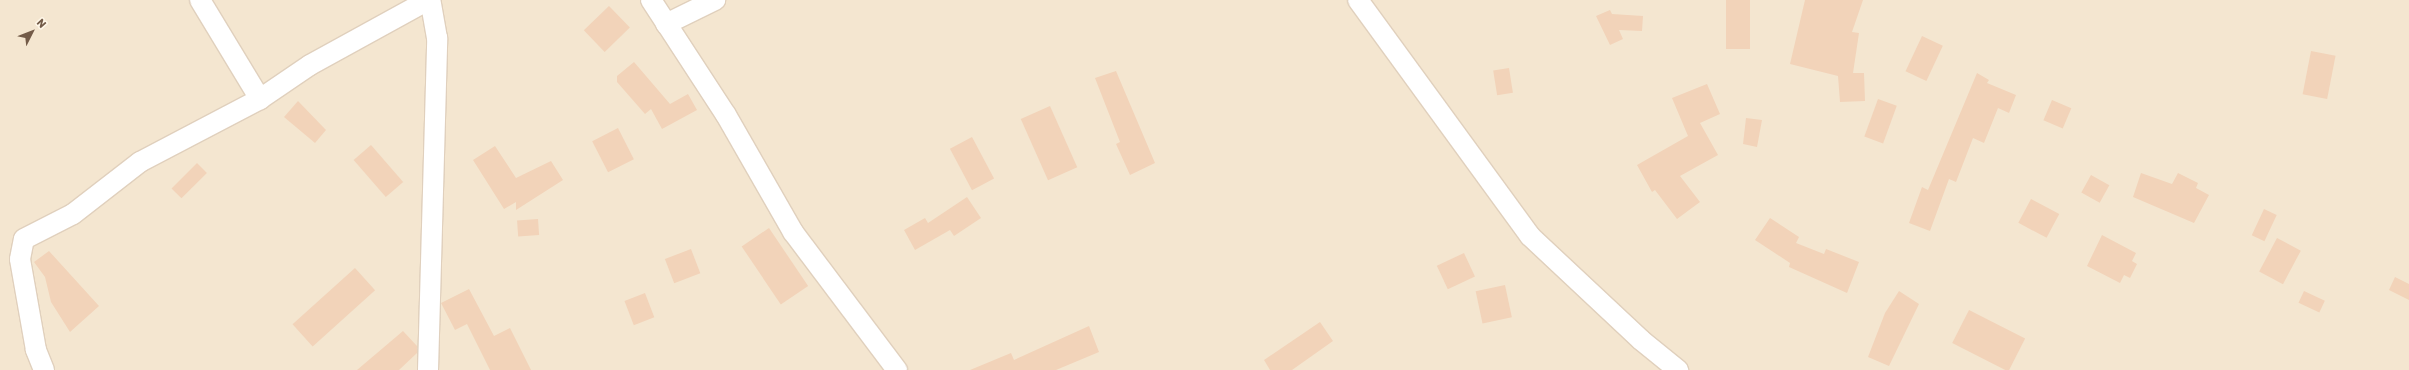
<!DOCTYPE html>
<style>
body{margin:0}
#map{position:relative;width:2409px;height:370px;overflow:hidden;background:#fcf4e1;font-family:Rubik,sans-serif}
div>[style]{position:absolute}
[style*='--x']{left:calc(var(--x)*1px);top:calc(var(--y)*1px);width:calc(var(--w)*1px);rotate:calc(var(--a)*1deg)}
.residential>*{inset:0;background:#f4e6d0;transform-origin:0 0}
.building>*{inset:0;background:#f2d3b9;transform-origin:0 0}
.roads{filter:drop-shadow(1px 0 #e0d0bd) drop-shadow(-1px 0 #e0d0bd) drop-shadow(0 1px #e0d0bd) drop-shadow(0 -1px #e0d0bd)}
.street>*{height:20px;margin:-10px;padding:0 10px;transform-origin:10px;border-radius:10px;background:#fff}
span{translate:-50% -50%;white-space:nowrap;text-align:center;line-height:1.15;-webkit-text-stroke:3.5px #fff7e8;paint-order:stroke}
.north{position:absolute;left:12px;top:12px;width:40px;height:40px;-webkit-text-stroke:3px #fff7e8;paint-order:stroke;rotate:48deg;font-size:11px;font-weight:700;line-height:16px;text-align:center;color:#735b48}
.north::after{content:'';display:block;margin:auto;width:14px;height:18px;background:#735b48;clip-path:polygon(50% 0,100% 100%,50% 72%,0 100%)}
</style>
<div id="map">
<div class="residential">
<i style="left:0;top:0;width:2409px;height:370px"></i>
</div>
<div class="building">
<i style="left:1726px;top:0;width:24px;height:49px"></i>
<i style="clip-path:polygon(1805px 0,1863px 0,1852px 32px,1859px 33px,1853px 73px,1864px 73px,1865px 101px,1840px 102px,1838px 76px,1790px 64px)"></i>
<i style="left:609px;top:6px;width:30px;height:35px;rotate:46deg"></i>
<i style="clip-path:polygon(1610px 10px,1612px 14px,1643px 16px,1642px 31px,1619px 30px,1623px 39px,1610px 45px,1596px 16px)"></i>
<i style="left:1922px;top:36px;width:23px;height:39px;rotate:25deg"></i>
<i style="left:2311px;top:51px;width:25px;height:44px;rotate:11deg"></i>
<i style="clip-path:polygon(634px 62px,670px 104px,688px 94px,697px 110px,662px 129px,651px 109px,645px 114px,617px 82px,617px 76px)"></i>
<i style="left:1509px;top:68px;width:25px;height:16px;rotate:81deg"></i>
<i style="clip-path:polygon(1116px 71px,1155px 163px,1130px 175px,1116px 144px,1120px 142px,1095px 78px)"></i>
<i style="clip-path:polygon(1977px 73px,1989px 80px,1987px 83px,2016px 95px,2009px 113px,1998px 108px,1984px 143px,1973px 138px,1956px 182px,1949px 179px,1930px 231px,1909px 223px,1922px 187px,1928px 190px)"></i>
<i style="clip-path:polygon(1707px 84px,1720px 114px,1700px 123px,1718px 155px,1680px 176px,1700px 202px,1677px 219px,1655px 190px,1652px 192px,1637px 165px,1688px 136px,1672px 98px)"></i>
<i style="left:1878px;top:99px;width:20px;height:40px;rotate:20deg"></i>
<i style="left:2052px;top:100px;width:21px;height:22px;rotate:23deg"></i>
<i style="clip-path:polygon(298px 101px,326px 130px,315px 143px,284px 117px)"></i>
<i style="left:1050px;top:106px;width:67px;height:32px;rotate:66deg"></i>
<i style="clip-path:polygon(1746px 118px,1762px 120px,1757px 147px,1743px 144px)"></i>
<i style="left:618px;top:128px;width:35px;height:29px;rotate:63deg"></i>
<i style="left:972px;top:137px;width:47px;height:25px;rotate:62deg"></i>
<i style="left:371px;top:145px;width:49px;height:23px;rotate:49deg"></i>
<i style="clip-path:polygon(495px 146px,516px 178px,551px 161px,563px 180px,516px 210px,516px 202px,504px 209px,473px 160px)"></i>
<i style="left:197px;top:163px;width:14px;height:36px;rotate:45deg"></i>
<i style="clip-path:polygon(2141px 173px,2172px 184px,2178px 173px,2198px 183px,2196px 188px,2209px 195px,2194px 223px,2133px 197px)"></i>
<i style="left:2091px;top:175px;width:21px;height:20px;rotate:29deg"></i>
<i style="clip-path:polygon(967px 197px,981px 218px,954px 236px,950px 230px,915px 250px,904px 230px,925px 218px,928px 223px)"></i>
<i style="left:2031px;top:199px;width:32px;height:27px;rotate:28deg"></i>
<i style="left:2264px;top:209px;width:14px;height:29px;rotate:25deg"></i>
<i style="clip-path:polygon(1770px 218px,1799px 237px,1796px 243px,1824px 254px,1826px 249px,1859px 262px,1847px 293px,1789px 267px,1790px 263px,1755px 240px)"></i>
<i style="left:538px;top:219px;width:16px;height:21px;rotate:86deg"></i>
<i style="left:769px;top:228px;width:70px;height:33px;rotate:56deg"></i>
<i style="clip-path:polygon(2102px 235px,2136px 253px,2132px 261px,2137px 264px,2130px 278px,2124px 275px,2120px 283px,2087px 266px)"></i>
<i style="left:2277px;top:238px;width:27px;height:38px;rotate:28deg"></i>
<i style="left:691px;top:249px;width:26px;height:28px;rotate:69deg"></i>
<i style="clip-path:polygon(49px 251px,99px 306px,70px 332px,51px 302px,45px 277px,34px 262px)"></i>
<i style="left:1464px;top:253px;width:26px;height:30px;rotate:65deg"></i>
<i style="left:355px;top:268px;width:30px;height:84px;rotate:48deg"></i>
<i style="clip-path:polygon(2395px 277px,2409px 284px,2409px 300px,2389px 290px)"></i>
<i style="left:1505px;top:285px;width:33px;height:30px;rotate:78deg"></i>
<i style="clip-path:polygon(469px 289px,494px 336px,510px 328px,531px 370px,490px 370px,467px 324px,455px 330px,441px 303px)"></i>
<i style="clip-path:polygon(1899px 291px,1919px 304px,1889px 366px,1868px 357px,1885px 313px)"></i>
<i style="left:2304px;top:291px;width:23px;height:13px;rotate:25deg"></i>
<i style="left:645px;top:293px;width:26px;height:22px;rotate:69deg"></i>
<i style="left:1969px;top:310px;width:63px;height:37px;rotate:27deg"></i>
<i style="clip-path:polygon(1320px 322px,1333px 341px,1292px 370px,1270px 370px,1264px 360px)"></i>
<i style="clip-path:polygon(1089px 326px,1099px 352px,1056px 370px,970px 370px,1011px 353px,1014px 360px)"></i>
<i style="clip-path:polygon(403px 331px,417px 346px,417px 353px,399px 370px,357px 370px)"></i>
</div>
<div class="roads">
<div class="street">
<i style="--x:200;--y:0;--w:116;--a:58.8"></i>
<i style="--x:651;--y:0;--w:137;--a:56.9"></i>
<i style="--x:726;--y:115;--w:135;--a:60.2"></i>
<i style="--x:793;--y:232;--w:173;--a:53"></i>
<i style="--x:1358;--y:0;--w:292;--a:53.9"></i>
<i style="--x:1530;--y:236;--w:152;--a:43.1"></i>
<i style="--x:1641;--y:340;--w:48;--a:39"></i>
<i style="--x:666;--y:24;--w:55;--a:-26.1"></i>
<i style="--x:44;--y:370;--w:22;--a:-112"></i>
<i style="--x:36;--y:350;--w:92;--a:-100"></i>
<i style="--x:20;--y:259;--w:20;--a:-79"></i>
<i style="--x:24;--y:239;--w:55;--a:-27"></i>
<i style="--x:73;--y:214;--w:85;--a:-37.8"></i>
<i style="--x:140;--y:162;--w:136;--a:-27.7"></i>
<i style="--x:260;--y:99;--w:60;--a:-34.2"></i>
<i style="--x:310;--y:65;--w:135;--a:-28.8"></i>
<i style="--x:428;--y:370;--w:332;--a:-88.4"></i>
<i style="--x:437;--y:38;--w:39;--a:-100"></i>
</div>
</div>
<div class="north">N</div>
</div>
